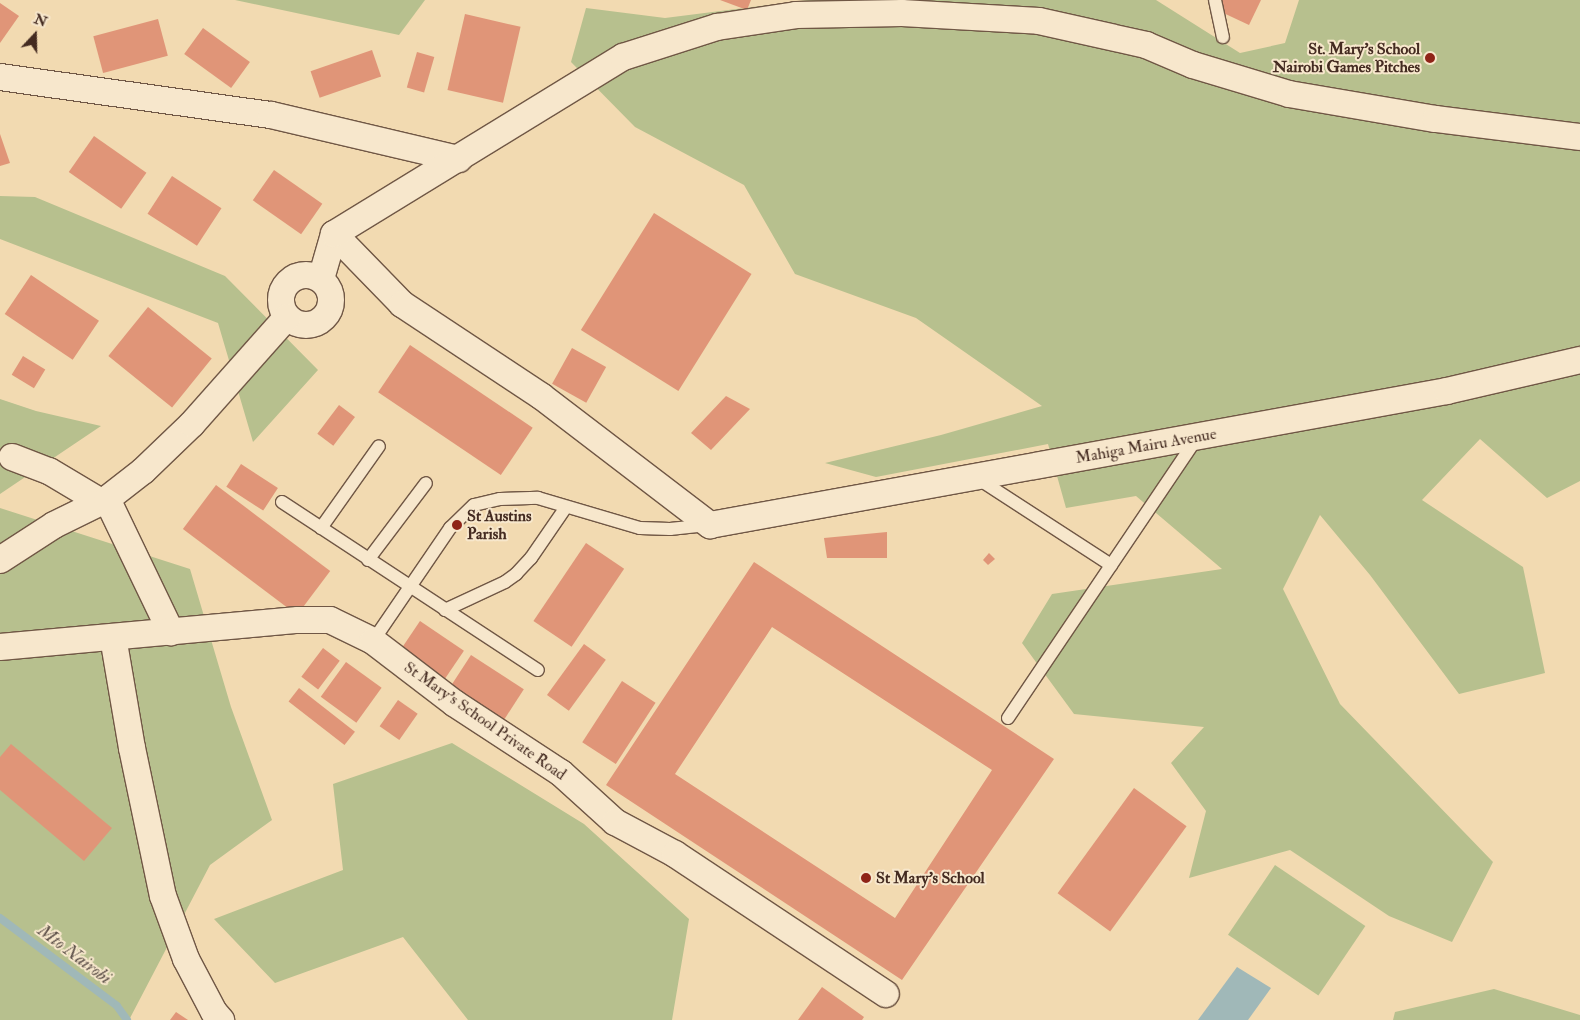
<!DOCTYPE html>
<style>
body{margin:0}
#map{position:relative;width:1580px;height:1020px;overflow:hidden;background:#f2dab1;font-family:"IM FELL Double Pica",serif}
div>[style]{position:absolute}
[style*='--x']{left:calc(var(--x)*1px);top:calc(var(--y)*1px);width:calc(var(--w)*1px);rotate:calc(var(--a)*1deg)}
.green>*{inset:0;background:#b7c08e;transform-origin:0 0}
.water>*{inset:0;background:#a0b8b8}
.stream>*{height:8px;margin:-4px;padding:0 4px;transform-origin:4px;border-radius:4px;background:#a0b8b8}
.building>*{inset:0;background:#e09578;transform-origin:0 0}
.roads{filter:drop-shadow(1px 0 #705745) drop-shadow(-1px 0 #705745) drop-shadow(0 1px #705745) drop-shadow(0 -1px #705745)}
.lane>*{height:12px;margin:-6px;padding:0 6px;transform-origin:6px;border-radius:6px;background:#f7e7cc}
.street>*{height:26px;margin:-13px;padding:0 13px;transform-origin:13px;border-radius:13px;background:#f7e7cc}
.street>.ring{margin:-13px;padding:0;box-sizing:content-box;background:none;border:26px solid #f7e7cc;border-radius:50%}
.dots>*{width:14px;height:14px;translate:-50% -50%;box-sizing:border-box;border:2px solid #f7e7cc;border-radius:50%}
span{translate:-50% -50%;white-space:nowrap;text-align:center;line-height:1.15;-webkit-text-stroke:4px #f7e7cc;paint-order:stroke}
.poi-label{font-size:16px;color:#442b21;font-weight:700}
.right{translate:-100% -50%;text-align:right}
.left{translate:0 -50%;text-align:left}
.street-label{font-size:16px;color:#442b21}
.water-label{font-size:18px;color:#5b4e47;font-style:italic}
.north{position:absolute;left:10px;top:10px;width:50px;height:50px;-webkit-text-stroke:4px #f7e7cc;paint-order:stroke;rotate:21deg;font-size:14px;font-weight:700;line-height:20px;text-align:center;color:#442b21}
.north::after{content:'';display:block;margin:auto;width:18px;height:22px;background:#442b21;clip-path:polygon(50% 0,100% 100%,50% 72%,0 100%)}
</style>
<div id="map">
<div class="green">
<i style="clip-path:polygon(235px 0,425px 0,399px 35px)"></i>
<i style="clip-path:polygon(808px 0,1156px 0,1240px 53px,1285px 43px,1299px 0,1580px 0,1580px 481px,1547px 498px,1480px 439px,1422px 500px,1523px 567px,1545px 673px,1459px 694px,1370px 575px,1320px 515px,1283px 589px,1340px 704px,1493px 862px,1452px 942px,1389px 916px,1290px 850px,1189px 878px,1206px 811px,1171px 763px,1204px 727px,1074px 714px,1022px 643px,1052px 594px,1222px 569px,1136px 496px,1066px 508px,1048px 444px,876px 477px,825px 463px,941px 435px,1042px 406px,916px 318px,795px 274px,744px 185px,635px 127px,571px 62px,586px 8px,665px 18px)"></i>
<i style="clip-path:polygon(0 196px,35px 197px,225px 276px,318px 370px,253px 442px,218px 323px,0 239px)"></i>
<i style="clip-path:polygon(0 399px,36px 411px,101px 426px,0 494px)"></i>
<i style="clip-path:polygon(0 508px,190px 569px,231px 707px,272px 820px,210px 865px,129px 1020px,0 1020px)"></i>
<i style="clip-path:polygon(452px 743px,584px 824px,689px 919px,672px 1020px,468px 1020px,403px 937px,275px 983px,214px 919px,343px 870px,333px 784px)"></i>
<i style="left:1275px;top:865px;width:109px;height:84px;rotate:34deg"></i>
<i style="clip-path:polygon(1494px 989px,1580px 1015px,1580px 1020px,1393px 1020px,1395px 1012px)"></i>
</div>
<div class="water">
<i style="clip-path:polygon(1237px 967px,1271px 988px,1248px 1020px,1198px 1020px)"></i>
</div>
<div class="stream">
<i style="--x:0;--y:918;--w:146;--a:36.9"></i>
<i style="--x:117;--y:1006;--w:17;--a:54"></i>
</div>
<div class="building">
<i style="clip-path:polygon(720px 0,751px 0,747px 10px)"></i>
<i style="clip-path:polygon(1222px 0,1261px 0,1249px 25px,1217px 10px)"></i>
<i style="clip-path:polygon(0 3px,19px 16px,0 43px)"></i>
<i style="left:465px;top:14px;width:57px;height:78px;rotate:13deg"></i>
<i style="left:158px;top:19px;width:38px;height:67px;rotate:75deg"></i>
<i style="left:203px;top:28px;width:58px;height:32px;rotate:36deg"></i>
<i style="left:372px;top:50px;width:28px;height:65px;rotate:71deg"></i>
<i style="left:417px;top:52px;width:18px;height:37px;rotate:16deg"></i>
<i style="clip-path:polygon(0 134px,10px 163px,0 166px)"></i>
<i style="left:94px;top:136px;width:64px;height:44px;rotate:35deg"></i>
<i style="left:274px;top:170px;width:59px;height:37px;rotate:35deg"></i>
<i style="left:172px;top:176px;width:59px;height:45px;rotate:33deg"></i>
<i style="left:654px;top:213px;width:115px;height:138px;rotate:32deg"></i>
<i style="left:31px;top:275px;width:82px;height:47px;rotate:34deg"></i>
<i style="left:148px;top:307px;width:82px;height:63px;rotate:39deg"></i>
<i style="left:410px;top:345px;width:148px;height:57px;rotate:34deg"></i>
<i style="left:572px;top:348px;width:39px;height:41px;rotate:29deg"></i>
<i style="left:23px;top:356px;width:26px;height:22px;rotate:31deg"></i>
<i style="clip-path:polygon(726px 396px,750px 409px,711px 450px,691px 433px)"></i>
<i style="left:339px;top:405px;width:20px;height:36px;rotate:37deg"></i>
<i style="left:241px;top:464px;width:44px;height:27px;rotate:33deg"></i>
<i style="left:216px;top:485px;width:143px;height:55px;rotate:37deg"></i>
<i style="clip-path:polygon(887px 532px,887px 558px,827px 558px,824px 538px)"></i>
<i style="left:586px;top:543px;width:46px;height:94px;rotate:34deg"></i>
<i style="clip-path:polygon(989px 553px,995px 559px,988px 565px,983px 560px)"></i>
<i style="clip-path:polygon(evenodd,754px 562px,1054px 759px,902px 980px,606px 785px,754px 562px,772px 627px,992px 770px,895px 918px,675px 774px,772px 627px)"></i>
<i style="left:420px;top:621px;width:53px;height:40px;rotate:34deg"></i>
<i style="left:584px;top:644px;width:27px;height:63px;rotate:36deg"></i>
<i style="left:323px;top:648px;width:21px;height:36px;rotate:37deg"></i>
<i style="left:471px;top:655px;width:63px;height:43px;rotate:33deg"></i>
<i style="left:346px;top:662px;width:44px;height:43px;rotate:36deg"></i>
<i style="left:622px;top:681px;width:40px;height:73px;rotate:33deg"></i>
<i style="left:299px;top:688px;width:71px;height:17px;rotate:38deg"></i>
<i style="left:398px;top:700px;width:24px;height:32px;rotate:35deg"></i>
<i style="clip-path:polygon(11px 744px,112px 828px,84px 861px,0 790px,0 757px)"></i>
<i style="left:1134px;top:788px;width:65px;height:130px;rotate:36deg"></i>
<i style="clip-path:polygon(822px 987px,864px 1017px,862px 1020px,798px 1020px)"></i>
<i style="clip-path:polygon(176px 1012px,188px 1020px,170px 1020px)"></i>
</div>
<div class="roads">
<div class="lane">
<i style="--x:1215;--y:0;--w:38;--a:78"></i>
<i style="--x:977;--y:478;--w:160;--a:33"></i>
<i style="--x:282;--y:502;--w:306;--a:33.3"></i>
<i style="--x:321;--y:528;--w:100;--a:-54.7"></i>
<i style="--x:368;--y:560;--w:96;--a:-53"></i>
<i style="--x:445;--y:610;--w:66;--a:-25"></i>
<i style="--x:505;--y:582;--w:14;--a:-36"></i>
<i style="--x:516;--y:574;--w:22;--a:-47"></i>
<i style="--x:531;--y:558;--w:62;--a:-55.5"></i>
<i style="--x:373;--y:641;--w:137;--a:-55.7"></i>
<i style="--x:450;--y:528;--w:33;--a:-44"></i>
<i style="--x:474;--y:505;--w:27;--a:-13"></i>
<i style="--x:500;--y:499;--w:38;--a:-2"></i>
<i style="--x:538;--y:498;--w:106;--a:16.4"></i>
<i style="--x:640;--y:528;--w:30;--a:2"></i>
<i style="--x:670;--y:529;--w:37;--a:-6"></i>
<i style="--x:1008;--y:718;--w:338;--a:-56"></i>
</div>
<div class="street">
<i style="--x:0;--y:77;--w:274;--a:8"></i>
<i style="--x:271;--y:115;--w:193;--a:13.2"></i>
<i style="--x:334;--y:234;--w:98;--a:45.8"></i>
<i style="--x:402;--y:304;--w:167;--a:33.5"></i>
<i style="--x:541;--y:396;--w:213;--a:37.4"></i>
<i style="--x:710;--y:525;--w:749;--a:-10.3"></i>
<i style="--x:1447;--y:391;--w:137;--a:-13.1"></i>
<i class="ring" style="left:281px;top:275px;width:24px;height:24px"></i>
<i style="--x:321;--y:279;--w:47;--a:-73.9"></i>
<i style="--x:334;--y:234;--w:339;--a:-31.5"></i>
<i style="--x:623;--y:57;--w:99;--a:-17.7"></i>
<i style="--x:717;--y:27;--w:80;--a:-8.6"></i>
<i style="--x:796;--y:15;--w:106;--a:-1.1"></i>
<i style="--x:902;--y:13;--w:137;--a:3.3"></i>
<i style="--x:1039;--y:21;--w:110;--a:12.6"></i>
<i style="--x:1146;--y:45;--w:51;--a:23.1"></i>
<i style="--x:1193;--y:65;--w:100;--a:16.8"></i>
<i style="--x:1289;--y:94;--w:149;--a:9.7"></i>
<i style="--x:1436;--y:119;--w:145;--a:7.1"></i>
<i style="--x:12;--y:457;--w:40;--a:21"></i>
<i style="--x:49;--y:471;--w:61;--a:30.8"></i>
<i style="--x:107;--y:499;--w:148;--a:64.3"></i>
<i style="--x:0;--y:560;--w:64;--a:-32.9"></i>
<i style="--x:54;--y:525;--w:59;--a:-26.1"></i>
<i style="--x:107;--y:499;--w:46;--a:-37.9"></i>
<i style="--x:143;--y:471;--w:68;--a:-43.8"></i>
<i style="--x:192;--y:424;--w:143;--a:-48.4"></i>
<i style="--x:113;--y:637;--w:113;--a:80.3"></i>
<i style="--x:132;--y:748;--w:151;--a:78.2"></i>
<i style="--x:163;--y:896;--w:67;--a:69.9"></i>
<i style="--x:186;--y:959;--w:60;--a:62.2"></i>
<i style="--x:214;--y:1012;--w:11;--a:49"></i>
<i style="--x:0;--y:647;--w:299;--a:-5.2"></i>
<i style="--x:298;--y:620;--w:32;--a:0"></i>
<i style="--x:330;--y:620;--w:48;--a:26"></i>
<i style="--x:373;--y:641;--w:102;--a:37.4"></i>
<i style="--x:454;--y:703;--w:128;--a:33.2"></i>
<i style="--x:561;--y:773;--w:73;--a:42.2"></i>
<i style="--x:615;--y:822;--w:68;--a:28.1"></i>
<i style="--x:675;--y:854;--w:253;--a:33.6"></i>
</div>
</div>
<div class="dots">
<i style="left:1430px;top:58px;background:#8f2418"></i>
<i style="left:457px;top:525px;background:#8f2418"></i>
<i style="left:866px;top:878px;background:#8f2418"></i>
</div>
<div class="poi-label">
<span class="right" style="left:1420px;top:58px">St. Mary's School<br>Nairobi Games Pitches</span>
<span class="left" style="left:467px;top:525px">St Austins<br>Parish</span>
<span class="left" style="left:876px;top:878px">St Mary's School</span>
</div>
<div class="street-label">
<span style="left:1146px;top:446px;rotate:-10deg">Mahiga Mairu Avenue</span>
<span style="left:485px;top:721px;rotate:35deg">St Mary's School Private Road</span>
</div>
<div class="water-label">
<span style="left:74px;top:955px;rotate:37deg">Mto Nairobi</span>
</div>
<div class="north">N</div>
</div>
